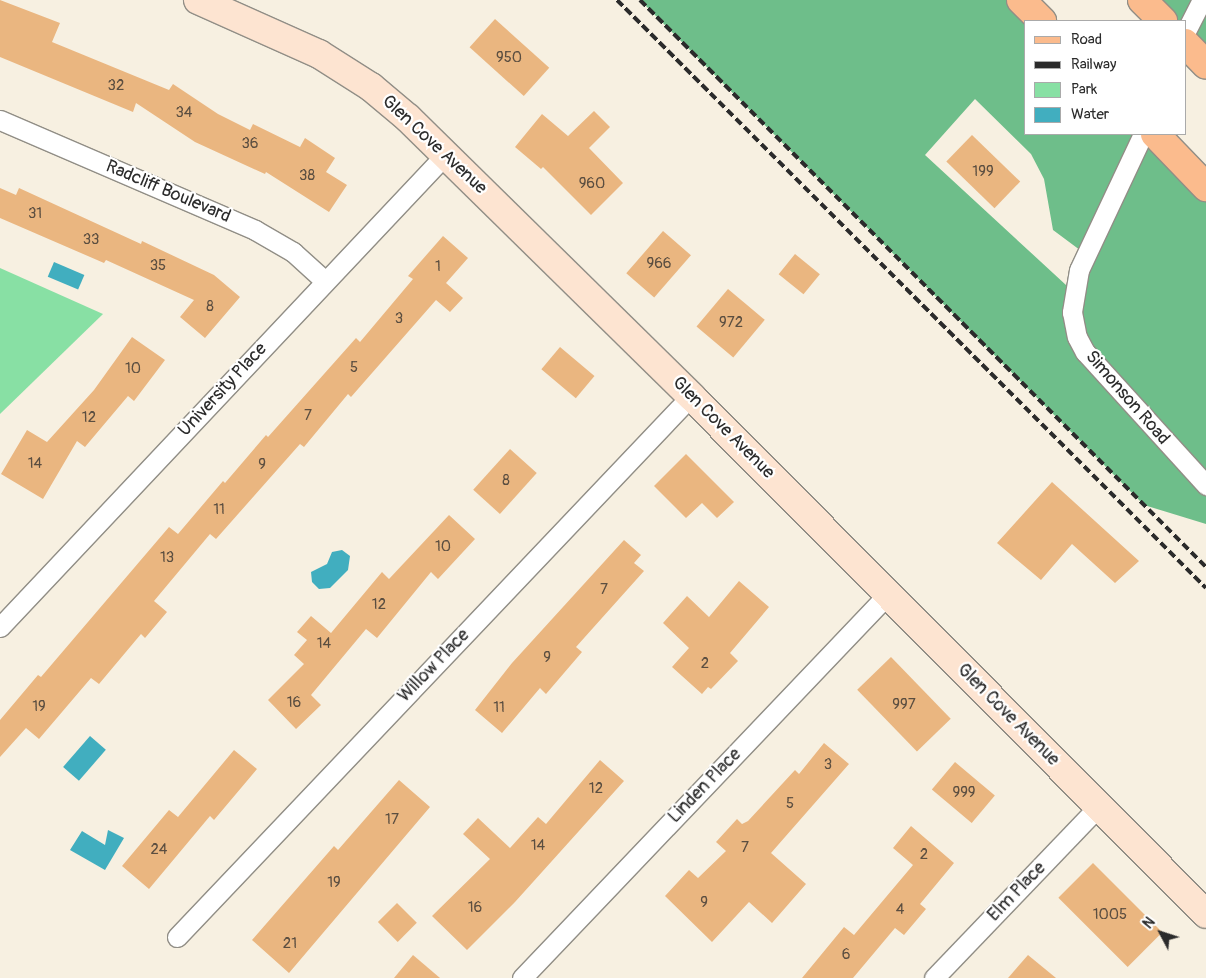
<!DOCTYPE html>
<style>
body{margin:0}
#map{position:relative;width:1206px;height:978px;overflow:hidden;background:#f7f0e1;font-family:Pangolin,sans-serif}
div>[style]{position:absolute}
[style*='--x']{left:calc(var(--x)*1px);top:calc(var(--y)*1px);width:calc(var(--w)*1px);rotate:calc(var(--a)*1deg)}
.green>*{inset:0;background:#88e0a4}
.forest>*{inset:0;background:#6ebe8a}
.water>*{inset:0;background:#41aebf;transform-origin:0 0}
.building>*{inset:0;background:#eab680;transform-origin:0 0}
.roads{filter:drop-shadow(1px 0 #918e86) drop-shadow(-1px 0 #918e86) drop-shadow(0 1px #918e86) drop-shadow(0 -1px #918e86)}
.minor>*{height:19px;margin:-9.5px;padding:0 9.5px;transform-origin:9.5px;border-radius:9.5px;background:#fff}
.secondary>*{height:28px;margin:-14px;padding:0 14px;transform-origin:14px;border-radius:14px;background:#fde4d1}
.primary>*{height:28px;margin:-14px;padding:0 14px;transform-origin:14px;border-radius:14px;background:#fbbb8d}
.rail>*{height:4px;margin-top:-2px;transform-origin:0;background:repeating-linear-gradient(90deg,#2b2b2b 0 8px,transparent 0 12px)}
span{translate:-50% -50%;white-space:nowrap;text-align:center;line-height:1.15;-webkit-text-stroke:4.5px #fff;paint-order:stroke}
.number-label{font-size:15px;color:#5b4e40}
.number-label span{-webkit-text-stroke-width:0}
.street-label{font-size:18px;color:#2b2b2b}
.legend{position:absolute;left:1024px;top:20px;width:162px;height:115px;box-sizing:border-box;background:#fff;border:1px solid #aaa;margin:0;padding:6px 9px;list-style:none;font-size:15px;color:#2b2b2b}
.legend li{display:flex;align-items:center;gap:10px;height:25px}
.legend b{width:25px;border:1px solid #aaa}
.north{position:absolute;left:1136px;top:908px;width:50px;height:50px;-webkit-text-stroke:4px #fff;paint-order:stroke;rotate:310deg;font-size:14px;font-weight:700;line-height:20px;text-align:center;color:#2b2b2b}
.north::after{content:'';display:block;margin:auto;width:18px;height:22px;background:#2b2b2b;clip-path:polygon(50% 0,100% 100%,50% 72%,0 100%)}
</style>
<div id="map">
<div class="green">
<i style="clip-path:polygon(0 268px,103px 314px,0 414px)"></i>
</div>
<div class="forest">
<i style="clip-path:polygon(evenodd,640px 0,1021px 0,1025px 21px,1025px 134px,1150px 134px,1206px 190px,1206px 524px,1144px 505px,640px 0,975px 99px,1031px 154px,1044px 179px,1053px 230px,1092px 259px,1079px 297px,925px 155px,975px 99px)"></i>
<i style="clip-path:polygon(1142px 0,1206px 0,1206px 65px,1185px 21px,1163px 21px)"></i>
</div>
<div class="water">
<i style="left:54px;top:262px;width:33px;height:16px;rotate:23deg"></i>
<i style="clip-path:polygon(342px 550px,350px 556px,348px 570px,330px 588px,319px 589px,312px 582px,311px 572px,327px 564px,332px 552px)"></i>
<i style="left:90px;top:736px;width:21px;height:41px;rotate:41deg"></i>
<i style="clip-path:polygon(108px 830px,124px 838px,105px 870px,70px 850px,82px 831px,105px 845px)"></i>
</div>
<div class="building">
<i style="clip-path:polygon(0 0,60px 23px,52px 42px,169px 90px,173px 84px,218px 114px,250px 130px,253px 124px,300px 147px,305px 138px,335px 158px,326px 172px,347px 185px,329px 212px,266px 172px,265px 174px,195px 142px,136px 103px,133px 112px,0 57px)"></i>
<i style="left:495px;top:19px;width:73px;height:38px;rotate:42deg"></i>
<i style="clip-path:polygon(594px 111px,610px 127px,589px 148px,623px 183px,591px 215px,543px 167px,541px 169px,515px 147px,542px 114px,568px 136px)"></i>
<i style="left:972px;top:135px;width:67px;height:37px;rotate:44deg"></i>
<i style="clip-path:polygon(0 188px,16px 195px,19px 188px,141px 244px,142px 241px,214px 275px,240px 297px,205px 338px,180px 317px,194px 300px,106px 260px,104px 263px,0 218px)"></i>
<i style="left:663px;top:231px;width:37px;height:56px;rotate:41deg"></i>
<i style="clip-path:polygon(443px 236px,468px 258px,446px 283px,463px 298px,450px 312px,436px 300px,351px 397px,348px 394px,304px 447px,300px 444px,216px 539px,210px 534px,154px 601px,167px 612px,145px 638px,141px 634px,99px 684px,91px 678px,39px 739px,26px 728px,0 757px,0 720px,38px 675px,41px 677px,169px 527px,178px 534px,223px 481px,225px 483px,266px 435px,268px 437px,356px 338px,360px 342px,413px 279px,408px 276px)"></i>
<i style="left:795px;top:254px;width:32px;height:26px;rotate:39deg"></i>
<i style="left:728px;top:289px;width:48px;height:49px;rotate:40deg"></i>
<i style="clip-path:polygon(132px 337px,165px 360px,134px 401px,128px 396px,85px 447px,77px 441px,43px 499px,1px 474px,27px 430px,47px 442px,94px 390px)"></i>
<i style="left:560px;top:347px;width:45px;height:29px;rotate:40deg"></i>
<i style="left:510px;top:449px;width:36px;height:55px;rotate:42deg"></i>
<i style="clip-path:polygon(686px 454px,734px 502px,717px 518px,702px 503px,686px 518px,654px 486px)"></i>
<i style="clip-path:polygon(1052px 482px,1139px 561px,1115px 583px,1072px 544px,1041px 580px,997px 543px)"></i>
<i style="clip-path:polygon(449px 515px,475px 539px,438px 579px,431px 572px,377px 638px,366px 629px,311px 695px,321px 705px,296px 729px,268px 700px,304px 664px,294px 655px,307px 640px,297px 632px,311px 616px,331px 633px,382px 572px,389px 579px)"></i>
<i style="clip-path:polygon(624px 540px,641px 555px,634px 563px,644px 571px,576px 647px,582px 652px,546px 694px,540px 688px,502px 733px,475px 710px,512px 663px)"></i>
<i style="clip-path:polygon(739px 581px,769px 607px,730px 653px,738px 661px,711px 689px,708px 687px,702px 694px,672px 667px,689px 648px,663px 623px,687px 596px,709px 617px)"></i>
<i style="left:891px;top:657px;width:86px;height:47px;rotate:46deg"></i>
<i style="clip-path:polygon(824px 743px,849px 764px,771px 853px,806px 884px,772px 923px,749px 902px,712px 942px,665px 896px,689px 870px,698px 878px,726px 851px,716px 842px,737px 819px,742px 824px,748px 821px,795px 770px,799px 774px)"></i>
<i style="clip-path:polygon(234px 750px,257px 769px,214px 820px,210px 816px,149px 889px,122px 866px,169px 810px,178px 817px)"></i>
<i style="clip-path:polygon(600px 760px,624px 781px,515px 902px,467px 950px,432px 916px,490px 859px,463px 834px,478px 818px,510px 848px,538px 817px,546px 824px)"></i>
<i style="left:955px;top:762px;width:52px;height:36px;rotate:40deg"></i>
<i style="clip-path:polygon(399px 780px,430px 807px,289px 973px,252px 940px,334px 846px,338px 850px)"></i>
<i style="clip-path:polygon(911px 826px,954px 863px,920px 904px,926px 909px,904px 935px,895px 928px,853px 978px,802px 978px,844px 927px,854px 935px,913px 865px,893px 848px)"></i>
<i style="left:1093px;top:863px;width:98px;height:49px;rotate:45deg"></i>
<i style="left:397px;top:903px;width:28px;height:27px;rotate:45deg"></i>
<i style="clip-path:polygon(413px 955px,440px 978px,394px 978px)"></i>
<i style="clip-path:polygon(1028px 955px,1056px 978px,1008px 978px)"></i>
</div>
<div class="roads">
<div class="minor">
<i style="--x:1185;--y:33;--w:37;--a:-63"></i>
<i style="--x:0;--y:120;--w:278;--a:23.3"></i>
<i style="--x:255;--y:230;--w:44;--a:30.1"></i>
<i style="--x:293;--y:252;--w:43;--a:42.2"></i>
<i style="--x:1143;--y:134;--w:150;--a:115.2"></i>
<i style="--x:1079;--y:270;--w:43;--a:99.5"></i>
<i style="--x:1072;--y:312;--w:25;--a:79"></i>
<i style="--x:1077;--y:337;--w:17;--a:62"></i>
<i style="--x:1085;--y:352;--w:180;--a:47.7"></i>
<i style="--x:0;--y:627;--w:650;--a:-46.68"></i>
<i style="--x:177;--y:937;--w:746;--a:-46.47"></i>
<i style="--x:522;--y:978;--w:530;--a:-46.37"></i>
<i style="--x:934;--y:978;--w:238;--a:-46.2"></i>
</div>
<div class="secondary">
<i style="--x:198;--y:0;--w:133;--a:24.1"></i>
<i style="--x:319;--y:54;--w:62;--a:32.4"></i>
<i style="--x:371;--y:87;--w:48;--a:40"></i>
<i style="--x:408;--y:118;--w:397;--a:44.5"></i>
<i style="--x:691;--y:396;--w:730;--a:45.17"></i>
</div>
<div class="primary">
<i style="--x:1021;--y:0;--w:30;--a:45"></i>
<i style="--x:1142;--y:0;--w:30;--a:45"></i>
<i style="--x:1185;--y:43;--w:30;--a:46"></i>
<i style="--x:1155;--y:134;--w:74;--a:46.1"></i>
</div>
</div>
<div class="rail">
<i style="--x:617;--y:0;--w:832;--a:44.95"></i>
<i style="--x:640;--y:0;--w:801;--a:45.05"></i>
</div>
<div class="number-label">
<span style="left:509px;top:58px">950</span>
<span style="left:116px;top:86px">32</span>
<span style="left:184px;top:113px">34</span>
<span style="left:250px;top:144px">36</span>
<span style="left:983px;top:172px">199</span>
<span style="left:307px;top:176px">38</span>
<span style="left:592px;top:184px">960</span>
<span style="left:35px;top:214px">31</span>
<span style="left:91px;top:240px">33</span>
<span style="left:659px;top:264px">966</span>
<span style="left:158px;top:266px">35</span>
<span style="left:438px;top:267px">1</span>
<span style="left:210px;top:307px">8</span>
<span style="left:399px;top:319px">3</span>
<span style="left:731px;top:323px">972</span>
<span style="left:354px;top:368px">5</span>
<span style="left:133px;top:369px">10</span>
<span style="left:308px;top:416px">7</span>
<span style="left:89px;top:418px">12</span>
<span style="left:35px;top:464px">14</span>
<span style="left:262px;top:465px">9</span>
<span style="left:506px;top:481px">8</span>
<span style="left:219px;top:510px">11</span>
<span style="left:443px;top:547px">10</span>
<span style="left:167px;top:558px">13</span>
<span style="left:604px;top:590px">7</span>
<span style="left:379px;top:605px">12</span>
<span style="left:324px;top:644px">14</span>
<span style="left:547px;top:658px">9</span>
<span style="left:705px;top:664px">2</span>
<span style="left:294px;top:703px">16</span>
<span style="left:904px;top:705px">997</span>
<span style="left:39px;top:707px">19</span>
<span style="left:499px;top:708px">11</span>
<span style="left:828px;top:765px">3</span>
<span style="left:596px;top:789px">12</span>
<span style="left:964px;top:793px">999</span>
<span style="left:790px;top:804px">5</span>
<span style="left:392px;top:820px">17</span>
<span style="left:538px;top:846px">14</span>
<span style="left:745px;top:848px">7</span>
<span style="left:159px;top:850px">24</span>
<span style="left:924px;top:855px">2</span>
<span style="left:334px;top:883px">19</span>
<span style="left:704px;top:903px">9</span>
<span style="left:475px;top:908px">16</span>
<span style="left:900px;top:910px">4</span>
<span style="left:1110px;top:915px">1005</span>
<span style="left:290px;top:944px">21</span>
<span style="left:846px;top:955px">6</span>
</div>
<div class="street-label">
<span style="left:434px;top:145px;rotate:43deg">Glen Cove Avenue</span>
<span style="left:168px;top:192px;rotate:23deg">Radcliff Boulevard</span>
<span style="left:223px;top:390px;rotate:-47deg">University Place</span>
<span style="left:1127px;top:398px;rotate:49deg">Simonson Road</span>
<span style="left:723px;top:428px;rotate:45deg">Glen Cove Avenue</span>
<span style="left:434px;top:666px;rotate:-46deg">Willow Place</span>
<span style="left:1008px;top:715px;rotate:45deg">Glen Cove Avenue</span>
<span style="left:705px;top:786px;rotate:-46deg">Linden Place</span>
<span style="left:1017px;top:892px;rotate:-46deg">Elm Place</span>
</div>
<ul class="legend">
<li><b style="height:6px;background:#fbbb8d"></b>Road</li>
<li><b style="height:6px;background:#2b2b2b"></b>Railway</li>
<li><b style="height:14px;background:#88e0a4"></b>Park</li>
<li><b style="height:14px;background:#41aebf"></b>Water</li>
</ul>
<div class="north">N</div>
</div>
